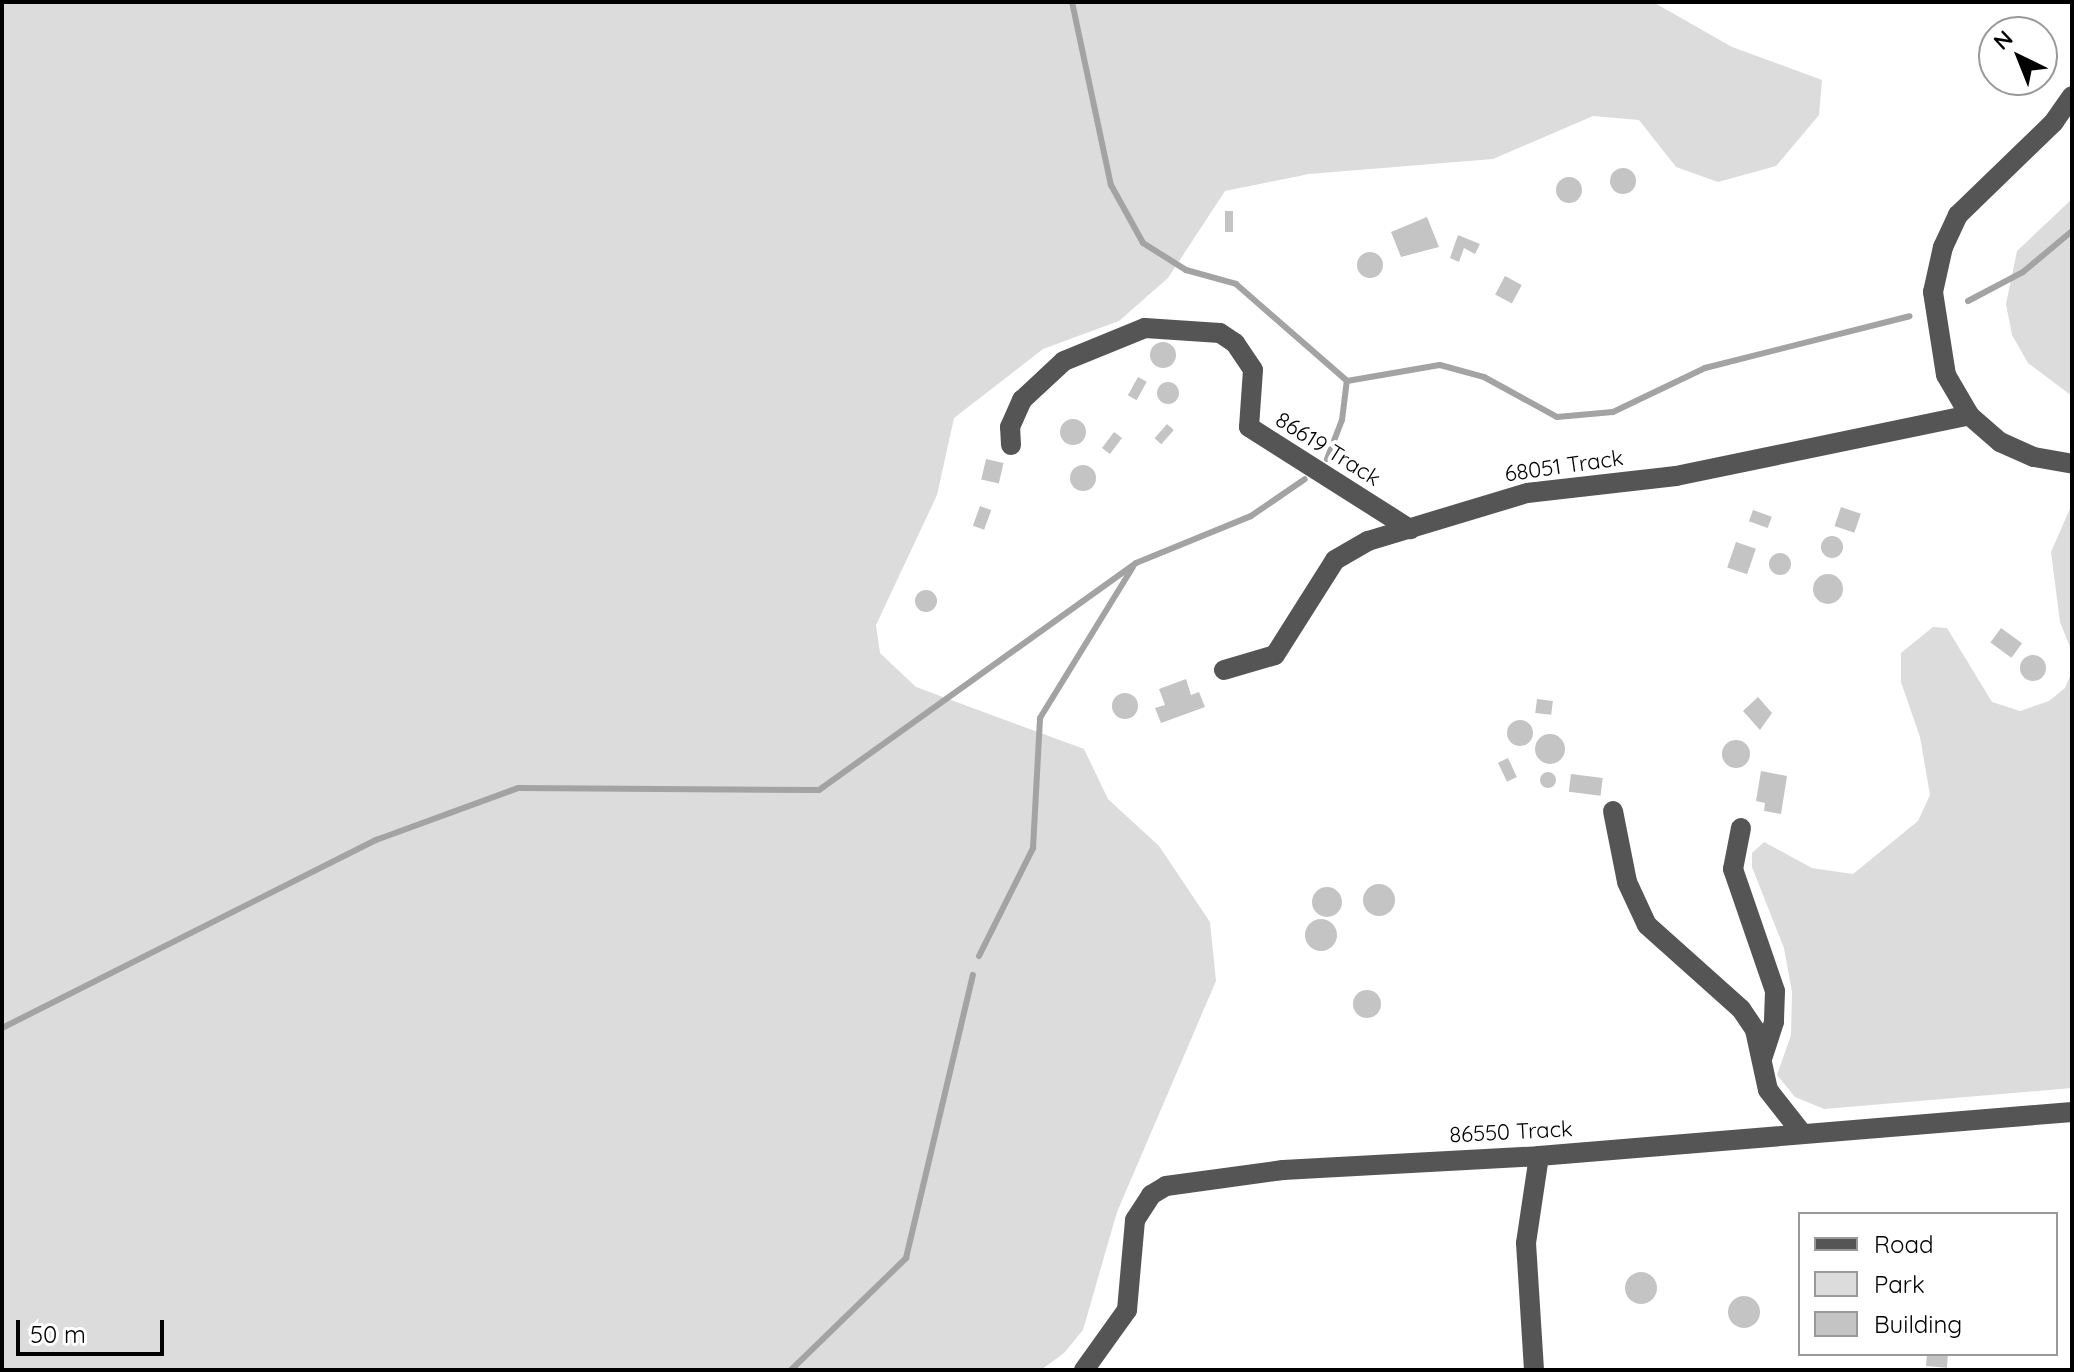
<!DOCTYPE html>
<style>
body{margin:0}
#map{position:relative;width:2074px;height:1372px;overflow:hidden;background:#fff;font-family:Quicksand,sans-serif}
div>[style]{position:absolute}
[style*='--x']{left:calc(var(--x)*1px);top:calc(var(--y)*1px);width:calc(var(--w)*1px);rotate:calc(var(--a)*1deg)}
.green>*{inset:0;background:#dcdcdc}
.stream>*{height:6px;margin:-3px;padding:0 3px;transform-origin:3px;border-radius:3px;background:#a3a3a3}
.building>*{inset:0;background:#c4c4c4;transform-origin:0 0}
.round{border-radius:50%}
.minor>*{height:20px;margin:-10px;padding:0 10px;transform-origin:10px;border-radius:10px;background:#555}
span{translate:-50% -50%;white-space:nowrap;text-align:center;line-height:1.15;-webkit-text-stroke:8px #fff;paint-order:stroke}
.street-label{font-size:22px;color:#000}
.frame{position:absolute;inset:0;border:4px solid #000;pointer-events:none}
.legend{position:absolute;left:1798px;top:1212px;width:260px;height:144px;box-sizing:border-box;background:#fff;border:2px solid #999;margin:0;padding:10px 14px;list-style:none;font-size:24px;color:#000}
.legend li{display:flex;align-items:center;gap:16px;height:40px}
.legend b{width:40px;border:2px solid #999}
.north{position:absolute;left:1978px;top:16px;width:80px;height:80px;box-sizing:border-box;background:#fff;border:2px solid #999;border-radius:50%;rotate:317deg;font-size:22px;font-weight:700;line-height:32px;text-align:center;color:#000}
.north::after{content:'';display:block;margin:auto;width:28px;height:36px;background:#000;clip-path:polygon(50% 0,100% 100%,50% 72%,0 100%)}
.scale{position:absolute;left:16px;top:1320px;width:148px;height:36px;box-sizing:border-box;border:4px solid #000;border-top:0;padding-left:10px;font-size:24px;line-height:28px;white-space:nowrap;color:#000;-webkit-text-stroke:6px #fff;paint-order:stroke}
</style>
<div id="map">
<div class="green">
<i style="clip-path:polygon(2px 2px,1653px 2px,1732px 47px,1822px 80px,1819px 115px,1776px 166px,1718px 182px,1676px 167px,1639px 120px,1593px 116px,1493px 159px,1309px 174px,1225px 191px,1168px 278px,1119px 321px,1043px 349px,954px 418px,937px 495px,876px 625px,880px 653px,916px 687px,1084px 749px,1108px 799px,1159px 846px,1210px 922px,1216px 981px,1117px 1212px,1083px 1330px,1064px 1353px,1041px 1370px,2px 1370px)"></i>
<i style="clip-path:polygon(2072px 199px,2072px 396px,2028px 363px,2012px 335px,2006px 304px,2017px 251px)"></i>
<i style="clip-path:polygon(2072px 504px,2072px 652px,2060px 622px,2051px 552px)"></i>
<i style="clip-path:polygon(1933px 627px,1947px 628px,1992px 702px,2020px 711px,2049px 701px,2065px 688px,2072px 671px,2072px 1088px,1824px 1109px,1795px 1097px,1777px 1075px,1791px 1035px,1792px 992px,1784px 948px,1752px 867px,1752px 853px,1764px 842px,1812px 868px,1853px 874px,1918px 821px,1930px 795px,1920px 737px,1901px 682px,1901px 653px)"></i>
</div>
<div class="stream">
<i style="--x:1072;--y:2;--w:187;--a:78"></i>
<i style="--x:1111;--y:185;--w:66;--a:61.1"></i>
<i style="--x:1143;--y:243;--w:51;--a:32.1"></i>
<i style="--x:1186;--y:270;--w:52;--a:15.6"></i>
<i style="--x:1236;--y:284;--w:147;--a:41.1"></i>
<i style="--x:1968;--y:301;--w:62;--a:-27.8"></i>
<i style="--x:2023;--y:272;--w:64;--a:-39.9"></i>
<i style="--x:1327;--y:459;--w:42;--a:-69"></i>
<i style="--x:1342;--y:420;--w:39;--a:-83"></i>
<i style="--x:1347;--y:381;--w:94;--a:-9.8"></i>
<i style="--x:1440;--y:365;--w:46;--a:15.3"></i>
<i style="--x:1484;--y:377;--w:83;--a:28.7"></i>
<i style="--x:1557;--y:417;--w:56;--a:-5.1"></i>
<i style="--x:1613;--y:412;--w:102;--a:-25.6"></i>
<i style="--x:1705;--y:368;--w:211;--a:-14.2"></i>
<i style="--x:979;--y:956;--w:121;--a:-63.4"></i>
<i style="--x:1033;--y:848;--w:130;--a:-86.9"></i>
<i style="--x:1040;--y:718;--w:177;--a:-58.4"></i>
<i style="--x:2;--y:1028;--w:419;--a:-26.7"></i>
<i style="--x:376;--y:840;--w:151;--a:-20.1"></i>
<i style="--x:518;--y:788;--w:301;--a:0.4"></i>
<i style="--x:819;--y:790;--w:390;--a:-35.6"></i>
<i style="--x:1136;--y:563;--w:124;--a:-22.2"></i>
<i style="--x:1251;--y:516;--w:65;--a:-34.4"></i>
<i style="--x:791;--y:1370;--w:161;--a:-44.2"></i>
<i style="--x:906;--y:1258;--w:291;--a:-76.7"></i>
</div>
<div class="building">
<i class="round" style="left:1610px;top:168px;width:26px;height:26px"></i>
<i class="round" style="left:1556px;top:177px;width:26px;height:26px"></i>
<i style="left:1225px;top:211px;width:8px;height:21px"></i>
<i style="clip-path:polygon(1427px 217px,1439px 247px,1401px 257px,1391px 232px)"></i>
<i style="clip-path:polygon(1458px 235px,1480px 244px,1475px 254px,1464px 248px,1459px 262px,1450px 258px)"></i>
<i class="round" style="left:1357px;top:252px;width:26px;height:26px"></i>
<i style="left:1505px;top:276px;width:19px;height:21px;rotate:28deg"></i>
<i class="round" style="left:1150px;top:342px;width:26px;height:26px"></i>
<i style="left:1138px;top:377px;width:10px;height:21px;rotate:29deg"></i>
<i class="round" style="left:1157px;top:382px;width:22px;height:22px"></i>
<i class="round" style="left:1060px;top:419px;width:26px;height:26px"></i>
<i style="left:1167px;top:424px;width:9px;height:19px;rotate:41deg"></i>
<i style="left:1114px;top:432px;width:10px;height:20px;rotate:37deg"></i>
<i style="left:986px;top:459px;width:18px;height:21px;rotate:13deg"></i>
<i class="round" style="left:1070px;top:465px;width:26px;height:26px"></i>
<i style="left:980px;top:506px;width:12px;height:21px;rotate:20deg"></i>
<i style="left:1841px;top:507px;width:21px;height:20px;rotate:19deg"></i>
<i style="left:1753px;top:510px;width:20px;height:12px;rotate:20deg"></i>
<i class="round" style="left:1821px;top:536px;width:22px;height:22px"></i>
<i style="left:1736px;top:542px;width:21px;height:27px;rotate:19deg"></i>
<i class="round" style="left:1769px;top:553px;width:22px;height:22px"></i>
<i class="round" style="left:1813px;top:574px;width:30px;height:30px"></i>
<i class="round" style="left:915px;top:590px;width:22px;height:22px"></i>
<i style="left:2001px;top:628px;width:26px;height:18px;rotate:36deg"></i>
<i class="round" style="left:2020px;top:655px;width:26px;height:26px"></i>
<i style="clip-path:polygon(1186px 679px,1191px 695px,1199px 692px,1205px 707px,1161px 723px,1155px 708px,1165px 705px,1159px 689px)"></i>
<i class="round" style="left:1112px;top:693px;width:26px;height:26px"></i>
<i style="clip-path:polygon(1758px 697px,1772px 713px,1760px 730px,1743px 711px)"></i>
<i style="left:1537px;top:699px;width:16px;height:14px;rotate:7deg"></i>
<i class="round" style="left:1507px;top:720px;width:26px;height:26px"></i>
<i class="round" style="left:1535px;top:734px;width:30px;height:30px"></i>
<i class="round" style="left:1722px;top:740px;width:28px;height:28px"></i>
<i style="left:1508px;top:758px;width:21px;height:11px;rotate:65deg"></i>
<i style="clip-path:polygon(1761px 771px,1787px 776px,1781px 814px,1764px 811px,1765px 803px,1756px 801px)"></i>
<i class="round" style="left:1540px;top:772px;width:16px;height:16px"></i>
<i style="left:1571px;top:774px;width:32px;height:18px;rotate:7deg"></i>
<i class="round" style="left:1363px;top:884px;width:32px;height:32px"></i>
<i class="round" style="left:1312px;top:887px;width:30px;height:30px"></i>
<i class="round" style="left:1305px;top:919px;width:32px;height:32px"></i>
<i class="round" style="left:1353px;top:990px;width:28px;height:28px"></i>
<i class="round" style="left:1625px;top:1272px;width:32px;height:32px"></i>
<i class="round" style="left:1728px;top:1296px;width:32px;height:32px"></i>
<i style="left:1927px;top:1354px;width:21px;height:12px;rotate:5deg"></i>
</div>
<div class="minor">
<i style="--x:2072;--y:96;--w:32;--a:125"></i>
<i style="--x:2054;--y:122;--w:134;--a:135.9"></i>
<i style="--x:1958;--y:215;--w:35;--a:115"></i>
<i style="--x:1943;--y:247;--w:46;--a:102.5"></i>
<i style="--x:1933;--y:292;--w:84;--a:81.1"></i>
<i style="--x:1946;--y:375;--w:48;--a:59.7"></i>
<i style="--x:1970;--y:416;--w:40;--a:41"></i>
<i style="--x:2000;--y:442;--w:37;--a:24"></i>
<i style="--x:2034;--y:457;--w:39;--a:10"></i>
<i style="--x:1011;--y:445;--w:18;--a:-93"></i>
<i style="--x:1010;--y:427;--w:30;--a:-66"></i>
<i style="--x:1022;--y:400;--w:57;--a:-42.9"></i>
<i style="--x:1064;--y:361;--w:87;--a:-22.2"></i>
<i style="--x:1145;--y:328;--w:75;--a:3.8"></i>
<i style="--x:1220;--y:333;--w:18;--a:34"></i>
<i style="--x:1235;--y:343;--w:32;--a:56"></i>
<i style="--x:1253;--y:370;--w:57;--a:94"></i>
<i style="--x:1249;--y:427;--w:191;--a:32.4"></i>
<i style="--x:1224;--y:670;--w:53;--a:-16.4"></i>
<i style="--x:1275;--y:655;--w:112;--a:-57.7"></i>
<i style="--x:1335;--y:560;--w:38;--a:-30"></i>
<i style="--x:1368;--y:541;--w:166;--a:-16.8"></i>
<i style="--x:1527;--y:493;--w:150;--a:-6.5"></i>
<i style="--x:1676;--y:476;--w:300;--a:-11.7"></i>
<i style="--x:1613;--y:811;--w:72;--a:78.8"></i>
<i style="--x:1627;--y:882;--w:47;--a:65.1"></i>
<i style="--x:1647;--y:925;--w:126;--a:41.8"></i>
<i style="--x:1741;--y:1009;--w:25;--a:56"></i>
<i style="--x:1755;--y:1030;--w:61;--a:77.8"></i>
<i style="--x:1768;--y:1090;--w:53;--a:51.8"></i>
<i style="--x:1741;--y:828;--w:42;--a:101"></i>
<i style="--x:1733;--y:869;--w:129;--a:71"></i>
<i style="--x:1775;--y:991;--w:31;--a:92"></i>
<i style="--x:1774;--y:1022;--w:36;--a:108"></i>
<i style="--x:1084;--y:1370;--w:74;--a:-54.4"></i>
<i style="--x:1127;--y:1310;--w:90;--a:-84.9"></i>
<i style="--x:1135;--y:1220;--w:30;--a:-57"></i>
<i style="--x:1151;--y:1195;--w:17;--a:-31"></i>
<i style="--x:1166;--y:1186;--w:118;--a:-7.8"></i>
<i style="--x:1283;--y:1170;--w:256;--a:-3.1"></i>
<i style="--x:1539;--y:1156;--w:535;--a:-4.72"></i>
<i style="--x:1534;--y:1370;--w:127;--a:-93.6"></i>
<i style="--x:1526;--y:1243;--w:88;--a:-81.5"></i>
</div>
<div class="street-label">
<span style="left:1328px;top:449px;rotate:32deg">86619 Track</span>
<span style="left:1564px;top:466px;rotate:-8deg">68051 Track</span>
<span style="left:1511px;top:1132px;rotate:-3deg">86550 Track</span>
</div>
<div class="frame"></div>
<ul class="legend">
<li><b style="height:10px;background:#555"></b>Road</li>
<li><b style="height:22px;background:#dcdcdc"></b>Park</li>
<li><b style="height:22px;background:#c4c4c4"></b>Building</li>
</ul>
<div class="north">N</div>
<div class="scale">50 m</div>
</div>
